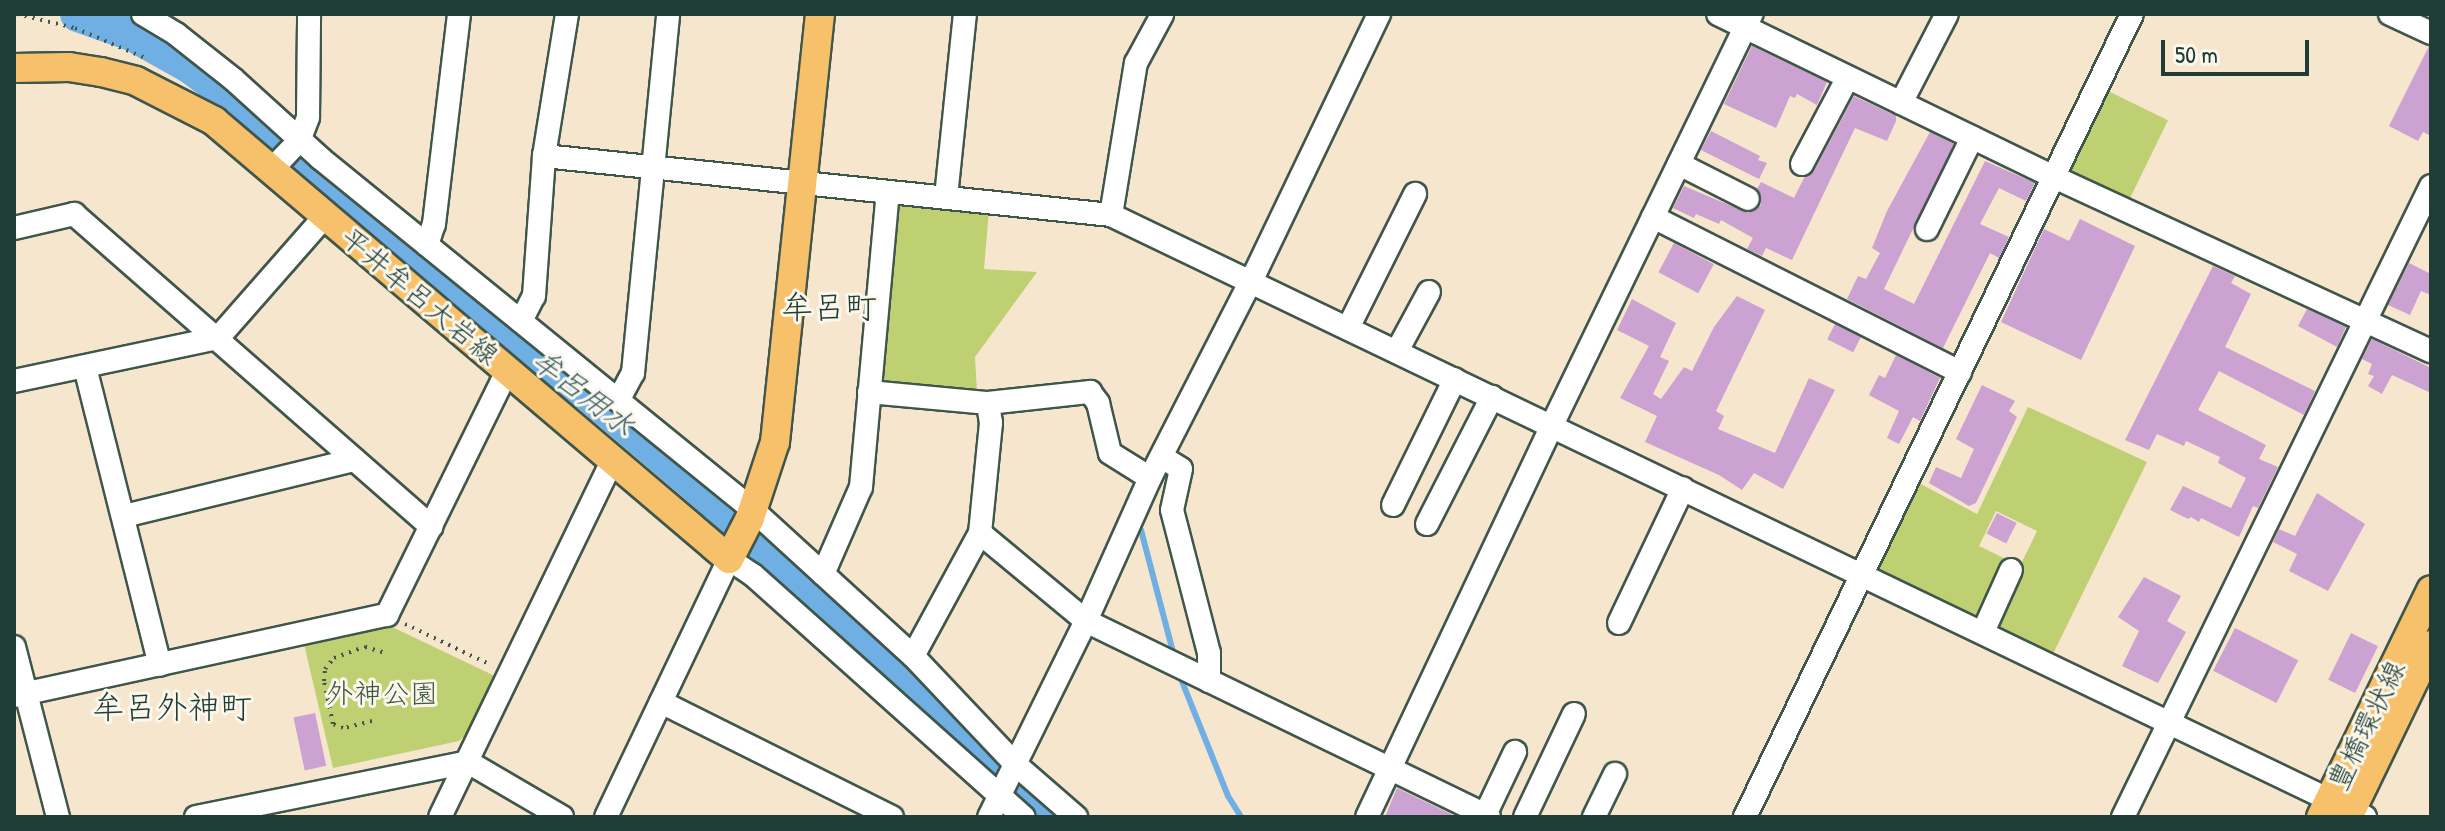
<!DOCTYPE html>
<meta charset="utf-8">
<style>
body{margin:0}
#map{position:relative;width:2445px;height:831px;overflow:hidden;background:#f6e6ce;font-family:"Patrick Hand","Klee One",sans-serif}
div>[style]{position:absolute}
[style*='--x']{left:calc(var(--x)*1px);top:calc(var(--y)*1px);width:calc(var(--w)*1px);rotate:calc(var(--a)*1deg)}
.green>*{inset:0;background:#bfd073;transform-origin:0 0}
.stream>*{height:6px;margin:-3px;padding:0 3px;transform-origin:3px;border-radius:3px;background:#70afe3}
.river>*{height:36px;margin:-18px;padding:0 18px;transform-origin:18px;border-radius:18px;background:#70afe3}
.building>*{inset:0;background:#cba2d1;transform-origin:0 0}
.path>*{height:4px;margin-top:-2px;transform-origin:0;background:repeating-linear-gradient(90deg,#3f564b 0 2px,transparent 0 8px)}
.roads{filter:drop-shadow(2px 0 #3f564b) drop-shadow(-2px 0 #3f564b) drop-shadow(0 2px #3f564b) drop-shadow(0 -2px #3f564b)}
.minor>*{height:22px;margin:-11px;padding:0 11px;transform-origin:11px;border-radius:11px;background:#fff}
.major>*{height:28px;margin:-14px;padding:0 14px;transform-origin:14px;border-radius:14px;background:#f7c06b}
span{translate:-50% -50%;white-space:nowrap;text-align:center;line-height:1.15;-webkit-text-stroke:6px #fbf7ec;paint-order:stroke}
.street-label{font-size:28px;color:#1f3d34}
.park-label{font-size:28px;color:#3f5a41}
.water-label{font-size:30px;color:#375f69;font-style:italic}
.quarter-label{font-size:32px;color:#1f3d34}
.frame{position:absolute;inset:0;border:16px solid #1f3d34;pointer-events:none}
.scale{position:absolute;left:2161px;top:40px;width:148px;height:36px;box-sizing:border-box;border:4px solid #1f3d34;border-top:0;padding-left:10px;font-size:24px;line-height:28px;white-space:nowrap;color:#1f3d34;-webkit-text-stroke:6px #fbf7ec;paint-order:stroke}
</style>
<div id="map">
<div class="green">
<i style="left:2106px;top:90px;width:69px;height:89px;rotate:26deg"></i>
<i style="clip-path:polygon(905px 202px,989px 210px,984px 269px,1037px 272px,975px 357px,977px 392px,885px 382px,881px 375px,896px 207px)"></i>
<i style="clip-path:polygon(evenodd,2028px 407px,2147px 462px,2051px 658px,1877px 575px,1874px 568px,1917px 482px,1977px 514px,2028px 407px,1996px 511px,2037px 531px,2020px 566px,1979px 546px,1996px 511px)"></i>
<i style="clip-path:polygon(388px 625px,497px 677px,470px 731px,459px 741px,333px 768px,304px 644px)"></i>
</div>
<div class="stream">
<i style="--x:1141;--y:530;--w:130;--a:75.3"></i>
<i style="--x:1179;--y:674;--w:131;--a:68.1"></i>
<i style="--x:1228;--y:796;--w:25;--a:58"></i>
</div>
<div class="river">
<i style="--x:78;--y:14;--w:57;--a:19.4"></i>
<i style="--x:132;--y:33;--w:68;--a:29.2"></i>
<i style="--x:191;--y:66;--w:36;--a:37"></i>
<i style="--x:220;--y:88;--w:310;--a:41.2"></i>
<i style="--x:453;--y:292;--w:176;--a:36.9"></i>
<i style="--x:594;--y:398;--w:142;--a:40.4"></i>
<i style="--x:702;--y:490;--w:193;--a:42.1"></i>
<i style="--x:845;--y:619;--w:31;--a:63"></i>
<i style="--x:859;--y:647;--w:258;--a:41.2"></i>
</div>
<div class="building">
<i style="clip-path:polygon(1752px 46px,1827px 82px,1817px 105px,1797px 94px,1795px 98px,1790px 96px,1776px 128px,1724px 104px)"></i>
<i style="clip-path:polygon(2429px 46px,2431px 136px,2423px 132px,2418px 141px,2389px 126px)"></i>
<i style="clip-path:polygon(1854px 96px,1896px 116px,1896px 121px,1887px 141px,1855px 128px,1792px 260px,1766px 248px,1762px 256px,1747px 249px,1753px 238px,1721px 220px,1719px 224px,1696px 214px,1694px 218px,1673px 208px,1684px 186px,1748px 213px,1761px 205px,1757px 189px,1761px 182px,1794px 198px,1804px 178px,1814px 171px)"></i>
<i style="clip-path:polygon(1711px 131px,1760px 156px,1758px 160px,1767px 163px,1759px 179px,1701px 150px)"></i>
<i style="clip-path:polygon(1930px 132px,1954px 144px,1884px 289px,1914px 304px,1985px 161px,2035px 183px,2026px 201px,1999px 188px,1980px 224px,2009px 237px,1999px 258px,1990px 253px,1943px 348px,1847px 299px,1858px 276px,1866px 279px,1880px 253px,1872px 248px,1887px 211px)"></i>
<i style="clip-path:polygon(2080px 219px,2135px 246px,2081px 360px,2001px 322px,2044px 229px,2069px 241px)"></i>
<i style="left:1674px;top:243px;width:45px;height:33px;rotate:28deg"></i>
<i style="clip-path:polygon(2409px 263px,2431px 274px,2431px 295px,2421px 291px,2410px 315px,2388px 305px)"></i>
<i style="clip-path:polygon(2213px 266px,2235px 276px,2231px 283px,2251px 294px,2225px 347px,2315px 391px,2304px 415px,2219px 371px,2198px 410px,2266px 445px,2259px 459px,2278px 467px,2258px 508px,2253px 506px,2239px 537px,2201px 518px,2199px 522px,2191px 517px,2188px 519px,2170px 510px,2183px 486px,2231px 508px,2246px 478px,2218px 463px,2220px 457px,2186px 441px,2184px 446px,2157px 434px,2149px 450px,2125px 440px)"></i>
<i style="clip-path:polygon(1737px 296px,1765px 310px,1716px 411px,1724px 416px,1718px 429px,1775px 453px,1809px 378px,1835px 390px,1783px 489px,1754px 473px,1742px 490px,1719px 475px,1645px 442px,1657px 416px,1620px 398px,1649px 346px,1617px 330px,1632px 299px,1676px 323px,1660px 357px,1669px 361px,1653px 394px,1661px 399px,1684px 367px,1692px 371px,1714px 327px)"></i>
<i style="clip-path:polygon(2307px 309px,2346px 327px,2337px 347px,2298px 326px)"></i>
<i style="left:1835px;top:324px;width:29px;height:17px;rotate:27deg"></i>
<i style="clip-path:polygon(2372px 339px,2431px 368px,2431px 393px,2392px 375px,2382px 394px,2368px 386px,2374px 376px,2368px 374px,2372px 364px,2362px 359px)"></i>
<i style="clip-path:polygon(1896px 355px,1940px 378px,1920px 421px,1913px 417px,1899px 444px,1887px 438px,1899px 411px,1869px 395px,1879px 375px,1885px 378px)"></i>
<i style="clip-path:polygon(1982px 385px,2015px 401px,2009px 411px,2017px 417px,1976px 503px,1969px 506px,1929px 483px,1936px 467px,1961px 478px,1974px 449px,1956px 439px)"></i>
<i style="clip-path:polygon(2317px 493px,2365px 524px,2328px 591px,2289px 571px,2297px 554px,2273px 542px,2279px 529px,2295px 536px)"></i>
<i style="left:1997px;top:513px;width:22px;height:23px;rotate:27deg"></i>
<i style="clip-path:polygon(2144px 577px,2181px 596px,2167px 621px,2186px 632px,2158px 683px,2122px 666px,2139px 631px,2118px 617px)"></i>
<i style="left:2235px;top:628px;width:71px;height:48px;rotate:27deg"></i>
<i style="left:2351px;top:633px;width:30px;height:52px;rotate:26deg"></i>
<i style="left:315px;top:713px;width:54px;height:22px;rotate:78deg"></i>
<i style="clip-path:polygon(1397px 788px,1457px 817px,1385px 817px)"></i>
</div>
<div class="path">
<i style="--x:17;--y:14;--w:60;--a:13.6"></i>
<i style="--x:75;--y:28;--w:76;--a:23.2"></i>
<i style="--x:405;--y:624;--w:95;--a:25.5"></i>
<i style="--x:372;--y:721;--w:30;--a:166"></i>
<i style="--x:343;--y:728;--w:11;--a:-158"></i>
<i style="--x:333;--y:724;--w:44;--a:-101.8"></i>
<i style="--x:324;--y:681;--w:12;--a:-85"></i>
<i style="--x:325;--y:669;--w:14;--a:-51"></i>
<i style="--x:334;--y:658;--w:33;--a:-20"></i>
<i style="--x:365;--y:647;--w:19;--a:16"></i>
</div>
<div class="roads">
<div class="minor">
<i style="--x:143;--y:14;--w:39;--a:31"></i>
<i style="--x:176;--y:34;--w:73;--a:38.3"></i>
<i style="--x:233;--y:79;--w:118;--a:42.2"></i>
<i style="--x:320;--y:158;--w:558;--a:39.11"></i>
<i style="--x:753;--y:510;--w:217;--a:42.4"></i>
<i style="--x:913;--y:656;--w:149;--a:46.6"></i>
<i style="--x:1015;--y:764;--w:81;--a:41"></i>
<i style="--x:567;--y:14;--w:144;--a:99.2"></i>
<i style="--x:544;--y:156;--w:570;--a:5.94"></i>
<i style="--x:1111;--y:215;--w:1391;--a:25.64"></i>
<i style="--x:1718;--y:14;--w:373;--a:25.9"></i>
<i style="--x:2054;--y:177;--w:415;--a:24.8"></i>
<i style="--x:2390;--y:14;--w:45;--a:24.9"></i>
<i style="--x:1901;--y:103;--w:100;--a:-62.7"></i>
<i style="--x:1679;--y:164;--w:77;--a:26.9"></i>
<i style="--x:1802;--y:164;--w:98;--a:-62.1"></i>
<i style="--x:272;--y:169;--w:39;--a:-46"></i>
<i style="--x:299;--y:141;--w:26;--a:-69"></i>
<i style="--x:308;--y:117;--w:103;--a:-89.4"></i>
<i style="--x:946;--y:197;--w:184;--a:-84.1"></i>
<i style="--x:1111;--y:215;--w:154;--a:-80.7"></i>
<i style="--x:1136;--y:63;--w:55;--a:-61.6"></i>
<i style="--x:1653;--y:217;--w:344;--a:26.8"></i>
<i style="--x:14;--y:228;--w:62;--a:-13.1"></i>
<i style="--x:74;--y:214;--w:475;--a:41.2"></i>
<i style="--x:1927;--y:229;--w:102;--a:-63.7"></i>
<i style="--x:427;--y:245;--w:22;--a:-72"></i>
<i style="--x:434;--y:224;--w:211;--a:-83.2"></i>
<i style="--x:521;--y:321;--w:28;--a:-63"></i>
<i style="--x:534;--y:296;--w:140;--a:-85.9"></i>
<i style="--x:1348;--y:328;--w:150;--a:-63.4"></i>
<i style="--x:1397;--y:351;--w:67;--a:-61.5"></i>
<i style="--x:85;--y:367;--w:307;--a:75.9"></i>
<i style="--x:14;--y:381;--w:208;--a:-11.9"></i>
<i style="--x:218;--y:338;--w:162;--a:-48.7"></i>
<i style="--x:869;--y:392;--w:120;--a:5.3"></i>
<i style="--x:988;--y:403;--w:103;--a:-6.2"></i>
<i style="--x:1090;--y:392;--w:14;--a:54"></i>
<i style="--x:1098;--y:403;--w:51;--a:76.5"></i>
<i style="--x:1110;--y:453;--w:47;--a:32"></i>
<i style="--x:619;--y:399;--w:30;--a:-62"></i>
<i style="--x:633;--y:373;--w:361;--a:-84.4"></i>
<i style="--x:1162;--y:457;--w:22;--a:32"></i>
<i style="--x:1181;--y:469;--w:42;--a:102.4"></i>
<i style="--x:1172;--y:510;--w:148;--a:75.5"></i>
<i style="--x:1209;--y:653;--w:28;--a:90"></i>
<i style="--x:1393;--y:505;--w:140;--a:-63.8"></i>
<i style="--x:124;--y:516;--w:237;--a:-13.7"></i>
<i style="--x:1427;--y:524;--w:143;--a:-62.9"></i>
<i style="--x:980;--y:533;--w:138;--a:39.7"></i>
<i style="--x:1086;--y:621;--w:448;--a:25.9"></i>
<i style="--x:823;--y:574;--w:95;--a:-66.4"></i>
<i style="--x:861;--y:487;--w:296;--a:-84.8"></i>
<i style="--x:1619;--y:623;--w:149;--a:-64.6"></i>
<i style="--x:1983;--y:632;--w:68;--a:-65.7"></i>
<i style="--x:14;--y:647;--w:176;--a:75.5"></i>
<i style="--x:913;--y:656;--w:140;--a:-61.4"></i>
<i style="--x:980;--y:533;--w:111;--a:-84.3"></i>
<i style="--x:991;--y:423;--w:20;--a:-99"></i>
<i style="--x:14;--y:696;--w:382;--a:-12.3"></i>
<i style="--x:387;--y:615;--w:274;--a:-63.8"></i>
<i style="--x:661;--y:702;--w:258;--a:26.5"></i>
<i style="--x:1485;--y:815;--w:70;--a:-64.5"></i>
<i style="--x:196;--y:817;--w:278;--a:-11.4"></i>
<i style="--x:468;--y:762;--w:109;--a:30.3"></i>
<i style="--x:440;--y:817;--w:398;--a:-64.2"></i>
<i style="--x:606;--y:817;--w:286;--a:-64.5"></i>
<i style="--x:729;--y:559;--w:29;--a:34"></i>
<i style="--x:753;--y:575;--w:363;--a:41.8"></i>
<i style="--x:989;--y:817;--w:219;--a:-63.7"></i>
<i style="--x:1086;--y:621;--w:157;--a:-65.9"></i>
<i style="--x:1150;--y:478;--w:230;--a:-62.9"></i>
<i style="--x:1255;--y:273;--w:287;--a:-64.4"></i>
<i style="--x:1367;--y:817;--w:433;--a:-64.7"></i>
<i style="--x:1552;--y:425;--w:457;--a:-64.1"></i>
<i style="--x:1525;--y:817;--w:114;--a:-64.6"></i>
<i style="--x:1594;--y:817;--w:48;--a:-64"></i>
<i style="--x:1745;--y:817;--w:891;--a:-64.27"></i>
<i style="--x:2123;--y:817;--w:702;--a:-63.98"></i>
</div>
<div class="major">
<i style="--x:14;--y:68;--w:55;--a:-1"></i>
<i style="--x:69;--y:67;--w:32;--a:9"></i>
<i style="--x:101;--y:72;--w:36;--a:14"></i>
<i style="--x:136;--y:81;--w:88;--a:27.1"></i>
<i style="--x:214;--y:121;--w:676;--a:40.38"></i>
<i style="--x:729;--y:559;--w:46;--a:-62.9"></i>
<i style="--x:750;--y:518;--w:80;--a:-71.8"></i>
<i style="--x:775;--y:442;--w:430;--a:-84"></i>
<i style="--x:2321;--y:817;--w:252;--a:-64.1"></i>
<i style="--x:2348;--y:817;--w:191;--a:-64.2"></i>
</div>
</div>
<div class="street-label">
<span style="left:420px;top:296px;rotate:40deg">平井牟呂大岩線</span>
<span style="left:2366px;top:725px;rotate:-64deg">豊橋環状線</span>
</div>
<div class="park-label">
<span style="left:382px;top:693px">外神公園</span>
</div>
<div class="water-label">
<span style="left:584px;top:392px;rotate:38deg">牟呂用水</span>
</div>
<div class="quarter-label">
<span style="left:829px;top:307px">牟呂町</span>
<span style="left:172px;top:707px">牟呂外神町</span>
</div>
<div class="frame"></div>
<div class="scale">50 m</div>
</div>
